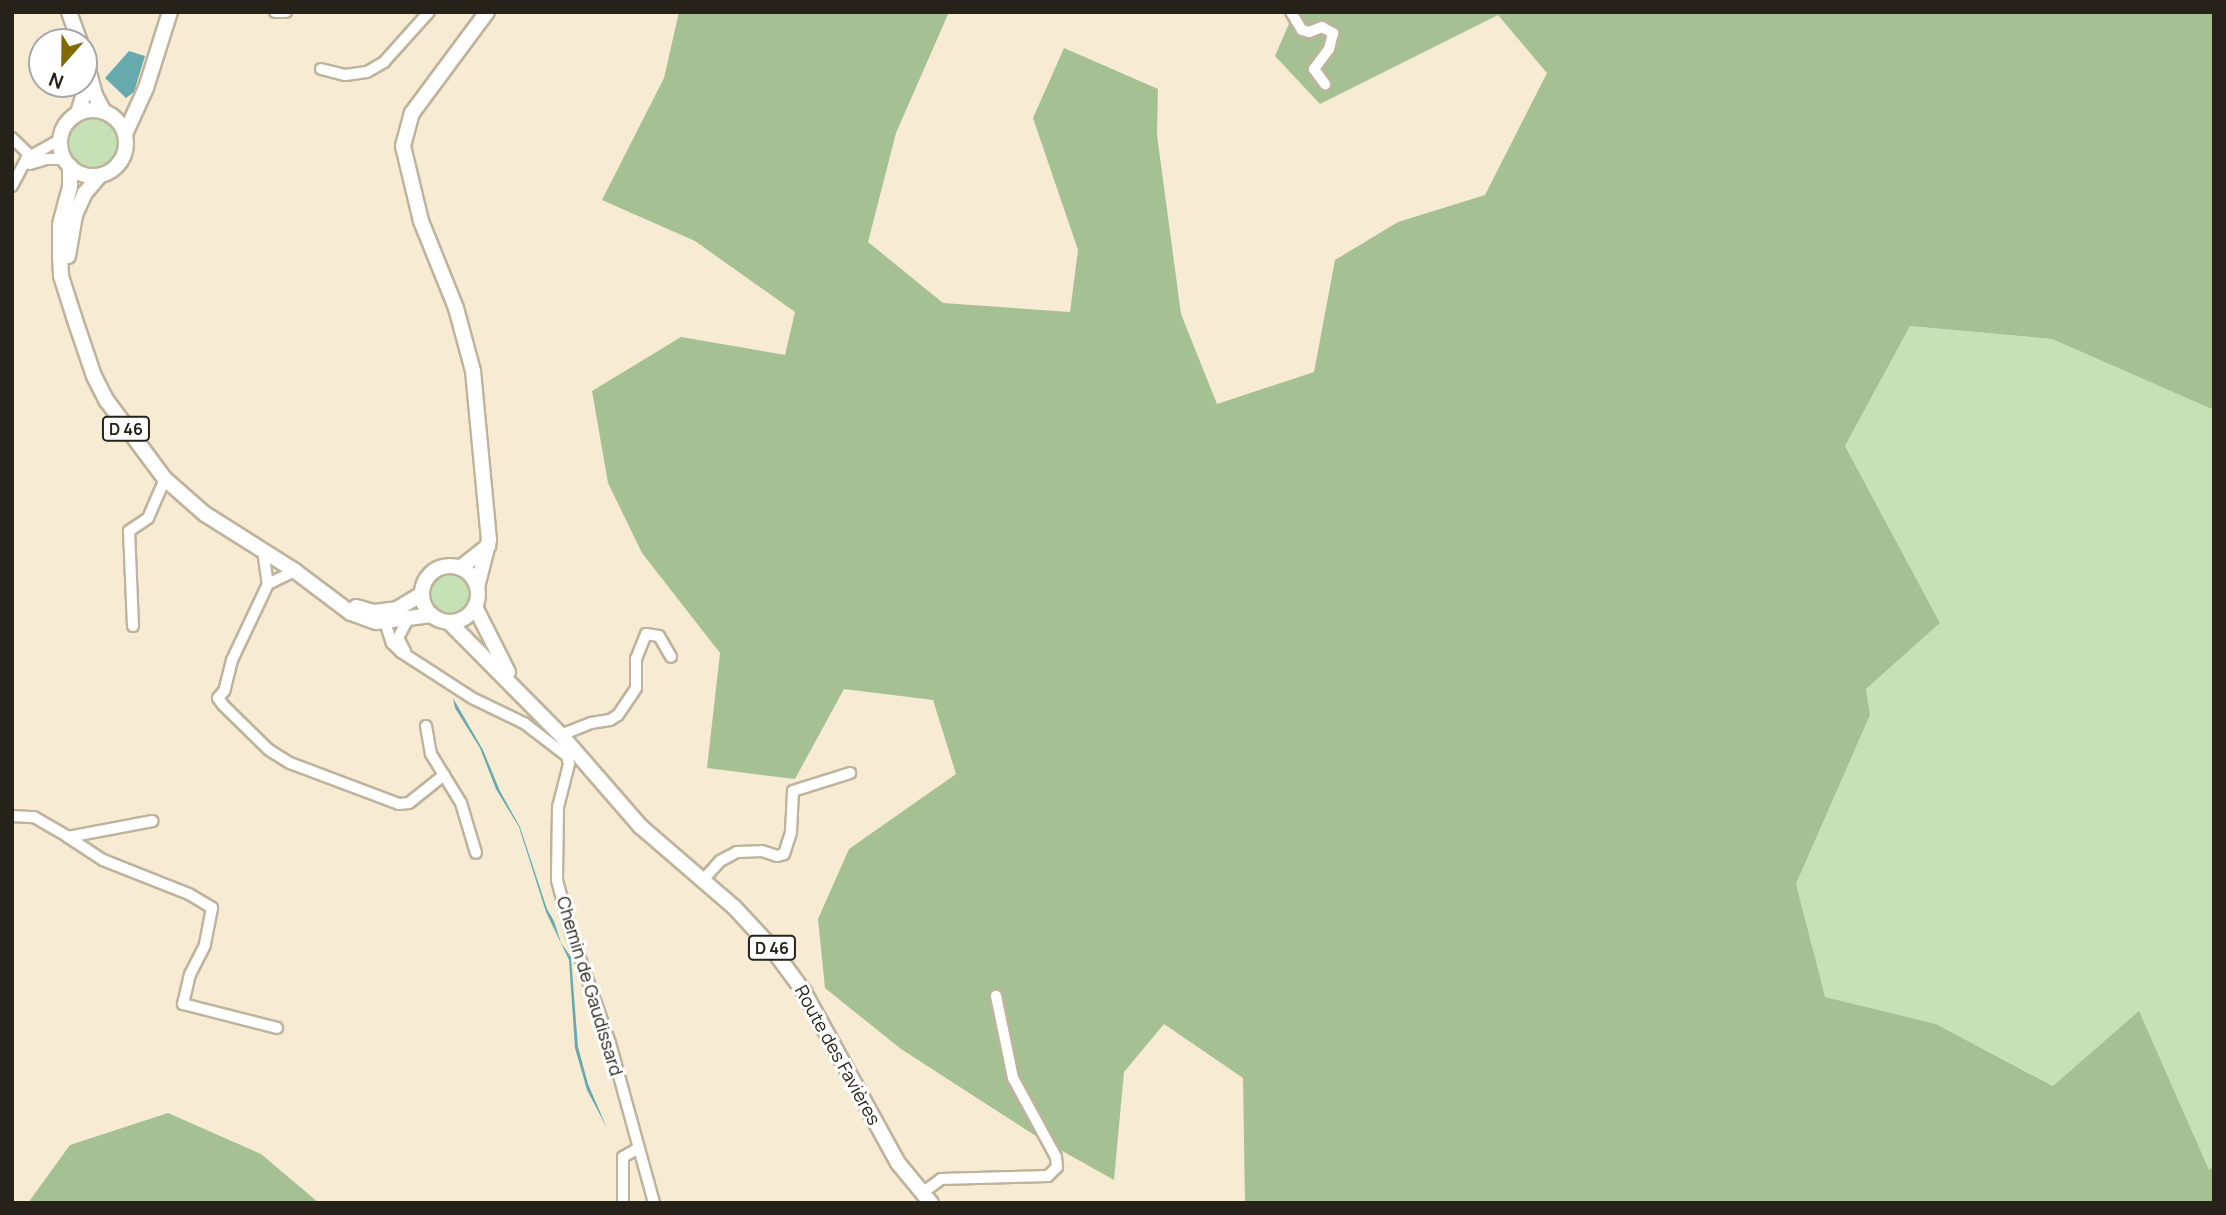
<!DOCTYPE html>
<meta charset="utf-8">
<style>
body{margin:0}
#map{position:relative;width:2226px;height:1215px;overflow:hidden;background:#f7ecd3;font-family:Manrope,sans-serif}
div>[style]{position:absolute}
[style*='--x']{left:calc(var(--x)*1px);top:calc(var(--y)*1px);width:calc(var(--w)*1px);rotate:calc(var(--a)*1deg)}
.green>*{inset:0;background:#c7e1b6}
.round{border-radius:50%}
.forest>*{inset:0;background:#a5c093}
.water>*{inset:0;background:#66aaae}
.roads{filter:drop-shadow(2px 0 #beb49c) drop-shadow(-2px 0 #beb49c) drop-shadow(0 2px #beb49c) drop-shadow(0 -2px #beb49c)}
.minor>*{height:10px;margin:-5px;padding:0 5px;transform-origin:5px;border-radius:5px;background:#fff}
.major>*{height:14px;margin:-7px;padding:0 7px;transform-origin:7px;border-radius:7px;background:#fff}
.major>.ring{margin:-7px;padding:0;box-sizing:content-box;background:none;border:14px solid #fff;border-radius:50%}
span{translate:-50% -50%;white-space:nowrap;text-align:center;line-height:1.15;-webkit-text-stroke:6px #fff;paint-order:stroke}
.shield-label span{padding:2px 5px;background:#fff;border:2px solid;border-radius:5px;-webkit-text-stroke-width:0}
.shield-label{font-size:16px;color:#262219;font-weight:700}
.street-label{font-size:18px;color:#262219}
.frame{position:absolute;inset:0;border:14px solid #262219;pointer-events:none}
.north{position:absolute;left:28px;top:28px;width:70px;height:70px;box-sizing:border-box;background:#fff;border:2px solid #a8a7a3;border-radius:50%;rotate:201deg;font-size:19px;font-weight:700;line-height:28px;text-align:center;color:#262219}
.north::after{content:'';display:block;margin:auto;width:24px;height:32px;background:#816a04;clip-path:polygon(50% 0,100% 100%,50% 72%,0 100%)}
</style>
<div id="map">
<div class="green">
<i class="round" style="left:66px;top:117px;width:52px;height:52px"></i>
<i style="clip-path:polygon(1910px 326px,2052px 339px,2214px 410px,2214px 1166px,2209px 1171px,2139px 1012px,2054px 1086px,1936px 1024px,1824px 997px,1796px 884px,1870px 715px,1866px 689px,1940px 623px,1845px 446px)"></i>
<i class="round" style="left:427px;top:571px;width:46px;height:46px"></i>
</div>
<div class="forest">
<i style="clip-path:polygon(679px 12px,949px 12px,896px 133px,868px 242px,943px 303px,1070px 312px,1078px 250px,1033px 118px,1064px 48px,1158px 89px,1157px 135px,1181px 314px,1217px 404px,1314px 372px,1335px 260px,1398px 222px,1485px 195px,1547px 73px,1498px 15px,1320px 104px,1275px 56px,1294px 12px,2214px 12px,2214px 410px,2052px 339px,1910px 326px,1845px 446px,1940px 623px,1866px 689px,1870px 715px,1796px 884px,1825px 997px,1936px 1024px,2053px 1086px,2139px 1011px,2209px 1170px,2214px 1166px,2214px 1203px,1245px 1203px,1243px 1078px,1164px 1024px,1124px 1072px,1114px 1180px,1039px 1138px,901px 1049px,825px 988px,818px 919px,849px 849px,956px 774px,933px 700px,844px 689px,795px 779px,707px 768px,720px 653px,642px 553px,608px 483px,592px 391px,681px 337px,785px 355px,795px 312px,695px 241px,602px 200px,664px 78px)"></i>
<i style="clip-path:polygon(168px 1113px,261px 1154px,319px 1203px,28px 1203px,70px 1145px)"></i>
</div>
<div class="water">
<i style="clip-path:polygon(129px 51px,145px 56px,134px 92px,126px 98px,105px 78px)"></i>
<i style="clip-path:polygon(453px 698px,483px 750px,500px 791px,520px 827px,547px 909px,554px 921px,561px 943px,571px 957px,578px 1047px,588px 1084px,607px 1128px,587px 1090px,575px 1048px,569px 960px,546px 912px,519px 827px,496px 789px,480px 748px,455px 708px)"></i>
</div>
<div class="roads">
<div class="minor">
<i style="--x:275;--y:12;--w:11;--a:0"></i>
<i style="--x:1291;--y:12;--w:21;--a:59"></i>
<i style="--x:1302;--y:30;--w:7;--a:16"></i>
<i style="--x:1309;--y:32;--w:14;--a:-21"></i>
<i style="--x:1322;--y:27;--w:13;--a:29"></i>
<i style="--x:1333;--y:33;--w:16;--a:104"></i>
<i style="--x:1329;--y:49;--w:25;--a:127"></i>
<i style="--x:1314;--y:69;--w:19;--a:54"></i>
<i style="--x:321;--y:69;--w:25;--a:14"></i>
<i style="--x:345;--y:75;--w:22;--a:-8"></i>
<i style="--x:367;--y:72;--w:20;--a:-30"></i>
<i style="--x:384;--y:62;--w:67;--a:-48"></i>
<i style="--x:12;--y:138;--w:32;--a:44"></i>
<i style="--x:30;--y:164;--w:17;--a:-17"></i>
<i style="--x:46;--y:159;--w:18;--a:0"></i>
<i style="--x:12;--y:186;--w:32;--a:-62"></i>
<i style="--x:27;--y:158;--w:38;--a:-29"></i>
<i style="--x:263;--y:550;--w:34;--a:82"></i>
<i style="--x:268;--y:584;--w:84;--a:115.3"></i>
<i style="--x:232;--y:660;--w:32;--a:104"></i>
<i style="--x:224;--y:691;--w:9;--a:131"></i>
<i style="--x:218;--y:698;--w:9;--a:54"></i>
<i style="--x:223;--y:705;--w:64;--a:44.4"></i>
<i style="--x:269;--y:750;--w:25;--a:32"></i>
<i style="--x:290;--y:763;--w:116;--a:20.6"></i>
<i style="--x:399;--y:804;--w:10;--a:-6"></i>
<i style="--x:409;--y:803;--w:45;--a:-38.7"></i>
<i style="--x:268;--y:584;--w:30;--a:-26"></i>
<i style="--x:388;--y:617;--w:6;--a:121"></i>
<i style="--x:385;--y:622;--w:22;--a:72"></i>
<i style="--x:392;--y:643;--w:13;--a:45"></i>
<i style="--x:401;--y:652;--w:85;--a:32.9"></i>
<i style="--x:472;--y:698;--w:58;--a:25.7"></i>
<i style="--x:524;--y:723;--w:54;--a:37.5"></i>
<i style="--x:567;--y:756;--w:8;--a:76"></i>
<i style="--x:569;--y:764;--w:44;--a:104.3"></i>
<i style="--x:558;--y:807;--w:73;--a:90.8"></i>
<i style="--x:557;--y:880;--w:55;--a:75.2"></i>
<i style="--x:571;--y:933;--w:117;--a:70.5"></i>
<i style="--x:610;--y:1043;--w:166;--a:74.6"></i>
<i style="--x:133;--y:626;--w:95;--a:-92.4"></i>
<i style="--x:129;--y:531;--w:23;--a:-34"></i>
<i style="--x:148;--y:518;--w:43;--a:-66.4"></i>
<i style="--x:405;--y:651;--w:15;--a:-118"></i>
<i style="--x:398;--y:638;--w:21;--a:-62"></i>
<i style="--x:426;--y:726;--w:28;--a:80"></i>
<i style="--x:431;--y:754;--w:57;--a:58.5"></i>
<i style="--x:461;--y:803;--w:52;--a:73.3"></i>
<i style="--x:561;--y:735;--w:32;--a:-22"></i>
<i style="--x:591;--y:723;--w:19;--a:-9"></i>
<i style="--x:610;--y:720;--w:9;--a:-32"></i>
<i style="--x:618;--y:715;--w:32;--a:-56"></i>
<i style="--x:636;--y:688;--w:29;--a:-90"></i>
<i style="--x:636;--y:659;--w:27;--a:-68"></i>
<i style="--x:646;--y:634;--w:13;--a:9"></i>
<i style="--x:659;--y:636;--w:24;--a:60"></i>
<i style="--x:12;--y:816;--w:22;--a:3"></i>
<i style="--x:34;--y:817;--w:39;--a:30"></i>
<i style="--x:68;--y:837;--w:86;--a:-10.7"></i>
<i style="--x:68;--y:837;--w:42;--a:33.3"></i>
<i style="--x:103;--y:860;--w:92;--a:21.6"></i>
<i style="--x:189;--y:894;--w:27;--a:31"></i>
<i style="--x:212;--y:908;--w:38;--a:101"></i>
<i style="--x:205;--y:945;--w:33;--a:117"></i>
<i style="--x:190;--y:974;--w:31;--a:103"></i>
<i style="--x:183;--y:1004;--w:97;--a:14.3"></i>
<i style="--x:703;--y:880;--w:25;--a:-48"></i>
<i style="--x:720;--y:861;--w:19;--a:-28"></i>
<i style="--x:737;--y:852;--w:25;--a:-2"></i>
<i style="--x:762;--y:851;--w:16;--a:18"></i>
<i style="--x:777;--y:856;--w:7;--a:-16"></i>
<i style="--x:784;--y:854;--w:23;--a:-72"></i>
<i style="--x:791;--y:832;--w:41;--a:-87.2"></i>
<i style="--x:793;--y:791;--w:60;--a:-17.5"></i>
<i style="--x:922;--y:1193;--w:24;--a:-36"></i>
<i style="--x:941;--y:1179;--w:107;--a:-1.6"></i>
<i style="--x:1048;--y:1176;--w:13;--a:-45"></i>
<i style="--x:1057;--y:1167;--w:10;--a:-96"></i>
<i style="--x:1056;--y:1157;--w:90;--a:-118.6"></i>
<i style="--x:1013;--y:1078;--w:84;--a:-101.7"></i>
<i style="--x:623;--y:1203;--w:46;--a:-90"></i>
<i style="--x:623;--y:1157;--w:16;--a:-30"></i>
</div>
<div class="major">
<i style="--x:69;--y:12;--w:32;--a:70"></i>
<i style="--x:84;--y:54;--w:42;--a:75"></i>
<i style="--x:95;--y:95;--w:19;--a:62"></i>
<i class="ring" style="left:60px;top:110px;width:52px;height:52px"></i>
<i style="--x:78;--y:113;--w:17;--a:-73"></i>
<i style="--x:83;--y:97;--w:13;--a:-99"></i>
<i style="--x:125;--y:134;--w:51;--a:-65.5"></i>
<i style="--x:146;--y:88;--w:80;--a:-72.5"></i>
<i style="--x:70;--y:166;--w:21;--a:90"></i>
<i style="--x:70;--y:187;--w:39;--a:105"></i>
<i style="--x:60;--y:225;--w:31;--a:90"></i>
<i style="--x:60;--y:256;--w:20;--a:87"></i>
<i style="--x:61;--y:276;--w:43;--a:72.4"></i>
<i style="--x:74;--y:317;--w:62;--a:71.3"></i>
<i style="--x:94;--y:376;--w:28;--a:63"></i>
<i style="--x:107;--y:401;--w:97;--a:53.4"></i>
<i style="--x:165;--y:479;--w:53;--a:41.2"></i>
<i style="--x:205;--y:514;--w:107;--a:32.3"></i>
<i style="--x:295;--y:571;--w:70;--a:36.9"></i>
<i style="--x:351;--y:613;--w:27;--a:20"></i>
<i style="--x:376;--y:622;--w:56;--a:-7.1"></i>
<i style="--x:68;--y:256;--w:42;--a:-80.3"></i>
<i style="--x:75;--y:215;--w:24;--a:-66"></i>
<i style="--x:85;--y:193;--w:23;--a:-50"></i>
<i class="ring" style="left:422px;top:566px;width:42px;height:42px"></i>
<i style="--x:460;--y:568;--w:36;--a:-38"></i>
<i style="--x:477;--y:587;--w:49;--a:-75.7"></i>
<i style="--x:489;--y:540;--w:170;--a:-95.4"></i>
<i style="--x:473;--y:371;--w:65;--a:-105.1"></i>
<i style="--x:456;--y:308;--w:94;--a:-111.9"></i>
<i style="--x:421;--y:221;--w:77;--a:-103.5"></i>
<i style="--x:403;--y:146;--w:34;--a:-75"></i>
<i style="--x:412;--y:113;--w:126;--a:-53.4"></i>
<i style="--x:356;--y:607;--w:19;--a:16"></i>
<i style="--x:374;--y:612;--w:23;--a:-7"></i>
<i style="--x:397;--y:609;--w:29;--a:-31"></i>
<i style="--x:475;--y:607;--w:73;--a:63.1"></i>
<i style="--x:449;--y:622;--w:159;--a:45.3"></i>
<i style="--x:561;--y:735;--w:121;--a:49"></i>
<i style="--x:640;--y:826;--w:124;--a:40.8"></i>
<i style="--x:734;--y:907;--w:54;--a:47.2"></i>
<i style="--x:771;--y:947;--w:56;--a:53.7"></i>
<i style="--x:804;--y:992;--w:195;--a:61.2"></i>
<i style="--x:898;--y:1163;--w:52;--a:50.5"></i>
</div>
</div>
<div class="shield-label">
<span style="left:126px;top:429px">D 46</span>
<span style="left:772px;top:948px">D 46</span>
</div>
<div class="street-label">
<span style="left:590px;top:986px;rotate:73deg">Chemin de Gaudissard</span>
<span style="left:838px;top:1055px;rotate:61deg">Route des Favières</span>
</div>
<div class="frame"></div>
<div class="north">N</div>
</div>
